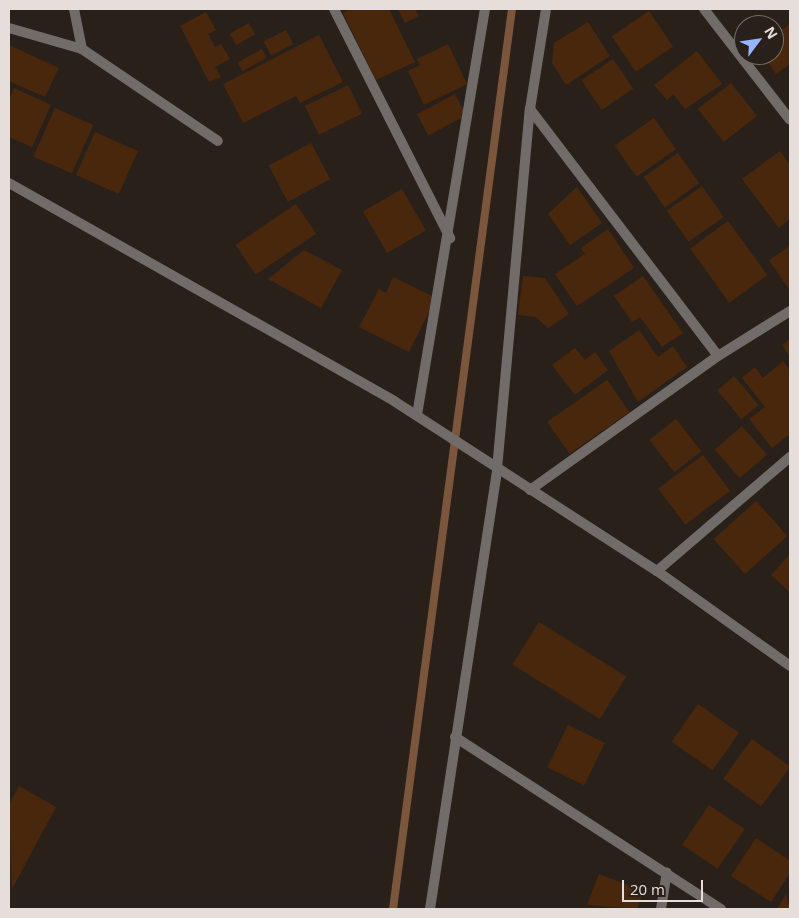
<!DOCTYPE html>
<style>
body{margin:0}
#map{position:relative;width:799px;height:918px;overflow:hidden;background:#29201a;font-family:"Open Sans",sans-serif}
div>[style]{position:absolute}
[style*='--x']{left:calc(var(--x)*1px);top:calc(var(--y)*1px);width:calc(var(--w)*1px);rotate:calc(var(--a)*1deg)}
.stream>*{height:8px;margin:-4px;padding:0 4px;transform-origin:4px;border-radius:4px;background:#7b553c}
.building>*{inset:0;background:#49270d;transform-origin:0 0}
.minor>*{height:10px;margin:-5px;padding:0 5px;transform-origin:5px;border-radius:5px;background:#716c69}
span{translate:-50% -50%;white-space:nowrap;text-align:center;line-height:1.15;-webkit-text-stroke:4px #29201a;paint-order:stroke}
.frame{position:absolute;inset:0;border:10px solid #e5deda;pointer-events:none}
.north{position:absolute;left:734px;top:15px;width:50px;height:50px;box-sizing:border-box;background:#29201a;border:1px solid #746c67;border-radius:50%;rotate:59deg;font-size:14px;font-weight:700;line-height:20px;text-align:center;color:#e5deda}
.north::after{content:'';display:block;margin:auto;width:18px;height:22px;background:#95b6fd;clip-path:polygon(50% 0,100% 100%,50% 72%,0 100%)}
.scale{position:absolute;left:622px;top:880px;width:81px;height:22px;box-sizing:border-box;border:2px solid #e5deda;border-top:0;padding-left:6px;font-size:15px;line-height:18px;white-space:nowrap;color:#e5deda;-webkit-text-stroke:4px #29201a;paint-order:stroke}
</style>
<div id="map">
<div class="stream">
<i style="--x:393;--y:909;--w:908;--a:-82.47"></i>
</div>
<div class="building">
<i style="clip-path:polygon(351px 9px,389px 9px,415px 62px,376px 80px,343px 13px)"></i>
<i style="clip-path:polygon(398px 9px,415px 9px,419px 16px,405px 23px)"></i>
<i style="left:649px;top:11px;width:43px;height:45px;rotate:56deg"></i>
<i style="clip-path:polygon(206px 12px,216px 30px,208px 34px,215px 47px,221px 44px,230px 59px,215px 67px,221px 77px,209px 82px,180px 26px)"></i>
<i style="clip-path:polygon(588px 22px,610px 56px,566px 85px,552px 63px,554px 43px)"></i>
<i style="left:249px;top:23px;width:13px;height:22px;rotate:61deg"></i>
<i style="clip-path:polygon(790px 24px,790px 64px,776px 74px,763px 55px,774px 55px,774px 35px)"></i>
<i style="left:286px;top:30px;width:16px;height:25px;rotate:63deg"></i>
<i style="clip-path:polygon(319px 35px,343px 82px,300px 103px,296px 96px,243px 123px,223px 84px)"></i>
<i style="clip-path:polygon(448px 44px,467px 84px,424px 105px,408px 71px,420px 65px,417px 59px)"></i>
<i style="clip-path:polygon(9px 45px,59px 68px,45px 97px,9px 81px)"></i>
<i style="left:262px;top:49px;width:10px;height:28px;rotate:61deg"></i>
<i style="clip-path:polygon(697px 51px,722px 84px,685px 109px,673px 94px,667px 100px,654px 85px)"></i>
<i style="left:613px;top:59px;width:36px;height:38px;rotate:56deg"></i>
<i style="left:731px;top:83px;width:42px;height:42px;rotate:52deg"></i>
<i style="left:348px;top:85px;width:32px;height:48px;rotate:64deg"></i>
<i style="clip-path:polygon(14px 88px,51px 105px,32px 147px,9px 137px,9px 100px)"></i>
<i style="left:455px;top:94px;width:24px;height:43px;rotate:62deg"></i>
<i style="left:55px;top:108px;width:42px;height:53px;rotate:24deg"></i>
<i style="left:654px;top:118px;width:38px;height:48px;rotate:55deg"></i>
<i style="left:95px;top:132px;width:47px;height:47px;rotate:24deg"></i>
<i style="left:311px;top:143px;width:41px;height:48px;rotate:62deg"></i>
<i style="clip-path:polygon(780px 151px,790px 165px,790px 219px,779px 228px,742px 179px)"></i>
<i style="left:678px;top:153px;width:37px;height:42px;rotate:55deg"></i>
<i style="left:702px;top:186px;width:38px;height:43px;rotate:55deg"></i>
<i style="clip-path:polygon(577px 187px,602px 223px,570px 245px,548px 214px)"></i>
<i style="left:402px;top:189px;width:48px;height:45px;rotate:60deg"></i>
<i style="left:296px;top:204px;width:36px;height:73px;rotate:56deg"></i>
<i style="left:728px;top:221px;width:67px;height:47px;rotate:54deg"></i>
<i style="clip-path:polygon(608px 229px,634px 268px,577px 306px,555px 274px,585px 254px,581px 248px)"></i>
<i style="clip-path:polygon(790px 246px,790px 291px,769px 260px)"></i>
<i style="clip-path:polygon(304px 250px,342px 270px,321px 308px,268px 279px)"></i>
<i style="clip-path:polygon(523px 276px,545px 278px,569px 314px,548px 328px,536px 317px,518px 315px)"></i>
<i style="clip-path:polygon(643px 276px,683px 333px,662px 347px,640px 317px,632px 322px,614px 296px)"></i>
<i style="clip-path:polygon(393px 277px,436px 298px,409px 352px,359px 327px,379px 289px,386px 293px)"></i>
<i style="clip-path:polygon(639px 330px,658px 357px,673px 346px,687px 367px,638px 402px,609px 351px)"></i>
<i style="clip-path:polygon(790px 339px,790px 357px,782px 345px)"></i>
<i style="clip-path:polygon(575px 348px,585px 360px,595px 352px,608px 370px,575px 395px,552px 365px)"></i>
<i style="clip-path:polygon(783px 361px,790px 370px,790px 434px,772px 448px,749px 419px,765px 407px,742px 378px,755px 367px,763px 378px)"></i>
<i style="left:734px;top:376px;width:38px;height:22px;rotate:50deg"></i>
<i style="left:607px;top:380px;width:39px;height:73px;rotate:55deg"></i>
<i style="left:676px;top:419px;width:41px;height:34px;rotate:52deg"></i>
<i style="left:742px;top:426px;width:38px;height:36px;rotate:49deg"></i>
<i style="left:703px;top:455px;width:45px;height:56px;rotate:53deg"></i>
<i style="left:756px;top:501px;width:47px;height:57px;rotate:48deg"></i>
<i style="clip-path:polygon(790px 554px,790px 593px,771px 575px)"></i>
<i style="left:539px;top:622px;width:103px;height:50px;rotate:32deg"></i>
<i style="left:698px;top:704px;width:50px;height:46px;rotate:35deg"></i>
<i style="left:568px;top:725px;width:41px;height:47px;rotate:26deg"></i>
<i style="left:752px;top:739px;width:47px;height:49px;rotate:36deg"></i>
<i style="clip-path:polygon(19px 786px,56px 807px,12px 889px,9px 804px)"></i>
<i style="left:709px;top:805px;width:43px;height:48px;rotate:34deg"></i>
<i style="clip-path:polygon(756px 838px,790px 861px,790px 873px,771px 902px,731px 876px)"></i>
<i style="clip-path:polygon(599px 874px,644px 891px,637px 909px,587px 905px)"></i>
<i style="clip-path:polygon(786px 894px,790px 909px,777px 909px)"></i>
</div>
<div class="minor">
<i style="--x:74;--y:9;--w:41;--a:78.7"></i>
<i style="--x:82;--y:49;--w:164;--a:34.1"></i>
<i style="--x:334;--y:9;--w:257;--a:63.1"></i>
<i style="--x:704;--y:9;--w:140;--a:52.2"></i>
<i style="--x:9;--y:28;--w:76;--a:16"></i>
<i style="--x:530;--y:109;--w:310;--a:52.7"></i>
<i style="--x:9;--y:183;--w:442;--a:29.5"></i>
<i style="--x:394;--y:401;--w:313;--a:32.9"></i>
<i style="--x:657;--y:571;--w:163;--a:35.5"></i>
<i style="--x:417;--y:415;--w:412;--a:-80.5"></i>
<i style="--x:530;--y:490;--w:231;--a:-35.5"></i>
<i style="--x:718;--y:356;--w:85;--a:-32"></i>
<i style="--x:657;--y:571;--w:175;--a:-40.6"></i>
<i style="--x:455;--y:737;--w:317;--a:32.9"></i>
<i style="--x:430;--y:909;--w:445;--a:-81.3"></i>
<i style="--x:497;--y:469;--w:362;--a:-84.8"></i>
<i style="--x:530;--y:109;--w:101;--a:-80.9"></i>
<i style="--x:661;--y:909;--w:37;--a:-81"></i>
</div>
<div class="frame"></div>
<div class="north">N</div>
<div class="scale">20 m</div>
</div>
